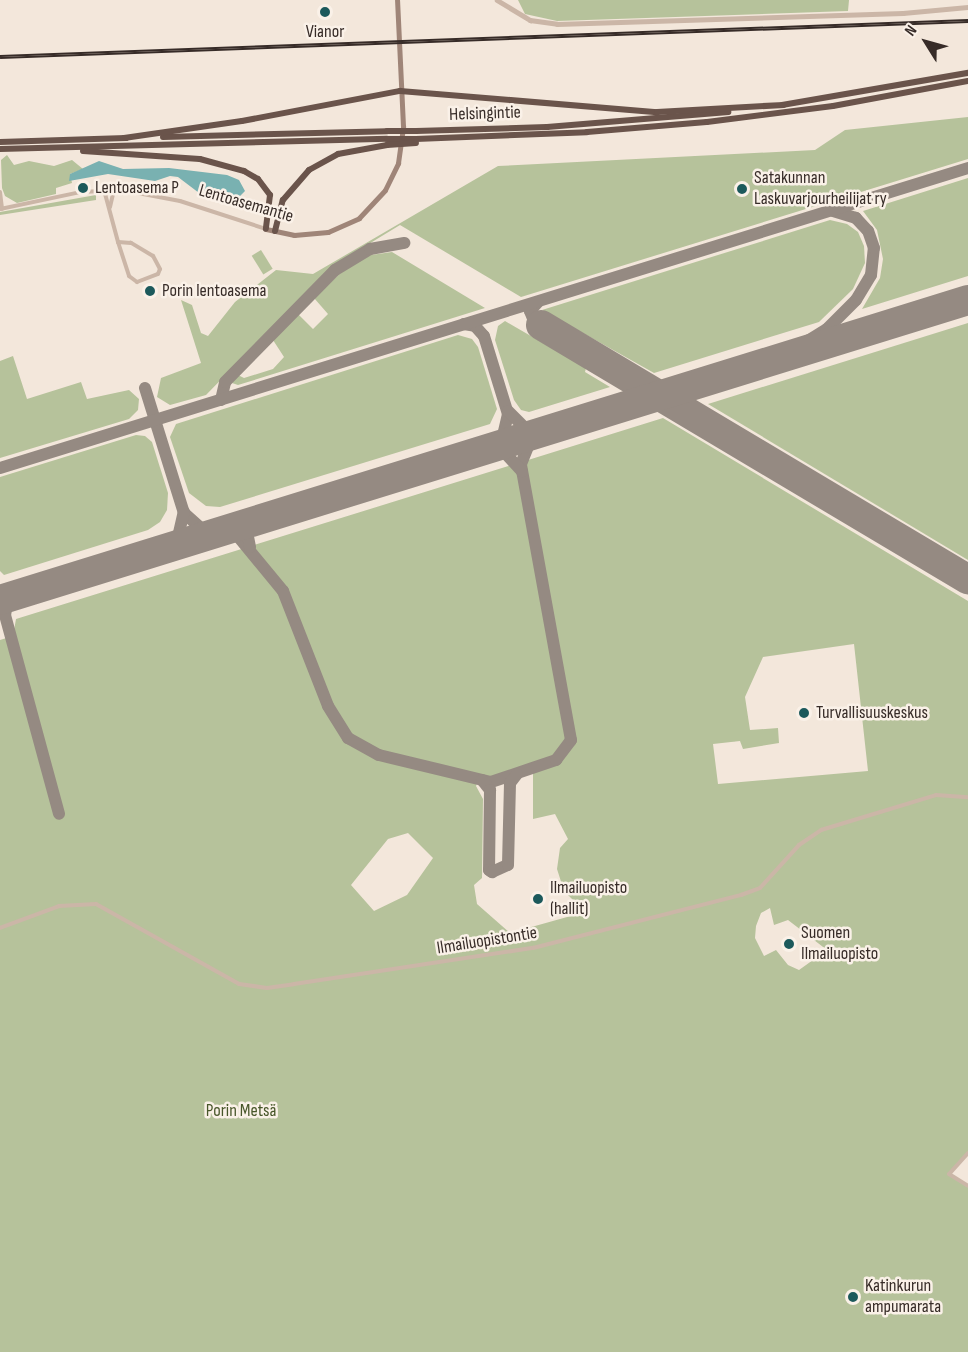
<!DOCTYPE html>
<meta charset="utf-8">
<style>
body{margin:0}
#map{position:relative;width:968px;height:1352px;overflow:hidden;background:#f3e7db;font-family:"Sofia Sans Condensed",sans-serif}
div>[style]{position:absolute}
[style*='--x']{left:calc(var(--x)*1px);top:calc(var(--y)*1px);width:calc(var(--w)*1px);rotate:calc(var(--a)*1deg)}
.green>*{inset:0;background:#b6c29b;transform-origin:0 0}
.water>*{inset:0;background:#79b1b1}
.taxiway>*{height:12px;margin:-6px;padding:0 6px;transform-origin:6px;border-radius:6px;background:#958a82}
.runway>*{height:30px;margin:-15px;padding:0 15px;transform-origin:15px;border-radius:15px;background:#958a82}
.minor>*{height:4px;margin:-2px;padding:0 2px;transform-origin:2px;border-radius:2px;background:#cbb6a7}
.tertiary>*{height:4.5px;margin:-2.25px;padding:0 2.25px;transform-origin:2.25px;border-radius:2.25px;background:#cbb6a7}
.secondary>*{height:5px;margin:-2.5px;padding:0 2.5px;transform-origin:2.5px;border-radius:2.5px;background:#9f8578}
.trunk>*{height:6px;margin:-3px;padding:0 3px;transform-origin:3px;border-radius:3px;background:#6a544b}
.rail>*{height:4px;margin-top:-2px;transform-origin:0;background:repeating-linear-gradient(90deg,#faf1e8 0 4.5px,#372c28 0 9px);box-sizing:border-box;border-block:2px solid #372c28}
.trunk-bridge>*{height:6px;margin:-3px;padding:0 3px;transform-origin:3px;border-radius:3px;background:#6a544b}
.dots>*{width:16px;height:16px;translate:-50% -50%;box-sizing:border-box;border:3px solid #faf1e8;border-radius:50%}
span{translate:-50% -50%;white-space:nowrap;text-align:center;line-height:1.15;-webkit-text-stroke:5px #faf1e8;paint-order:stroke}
.poi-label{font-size:18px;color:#372c28}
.left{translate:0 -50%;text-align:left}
.street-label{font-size:18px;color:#372c28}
.park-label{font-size:18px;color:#48572a}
.north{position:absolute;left:896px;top:12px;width:60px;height:60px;-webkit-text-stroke:4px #faf1e8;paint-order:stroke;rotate:307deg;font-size:16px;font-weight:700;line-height:24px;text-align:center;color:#372c28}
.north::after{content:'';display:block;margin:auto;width:21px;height:27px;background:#372c28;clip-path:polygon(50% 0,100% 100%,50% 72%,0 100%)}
</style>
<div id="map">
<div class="green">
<i style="clip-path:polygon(518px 0,849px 0,848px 11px,557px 21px,525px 14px)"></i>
<i style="clip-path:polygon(968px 117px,968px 159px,521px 297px,400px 225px,331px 267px,206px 395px,170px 405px,157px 397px,161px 378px,201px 363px,181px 300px,192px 305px,201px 333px,208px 336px,235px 302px,276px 270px,313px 274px,498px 166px,815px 150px,845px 130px)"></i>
<i style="clip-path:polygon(7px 155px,14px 165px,29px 161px,54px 166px,72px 160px,83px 169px,70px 174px,72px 183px,56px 188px,56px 194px,17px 203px,5px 196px,2px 188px,1px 160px)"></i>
<i style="clip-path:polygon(968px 178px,968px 276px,862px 309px,880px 278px,883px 259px,877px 230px,863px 211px)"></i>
<i style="clip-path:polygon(96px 195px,96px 200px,0 215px,0 212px)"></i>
<i style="clip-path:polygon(830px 220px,847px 224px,858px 232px,864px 246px,865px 263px,853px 289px,819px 322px,654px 373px,542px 310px)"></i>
<i style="left:261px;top:250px;width:22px;height:11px;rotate:58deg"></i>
<i style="clip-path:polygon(392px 252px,485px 308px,238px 385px,232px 383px,236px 374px,244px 378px,273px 369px,284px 357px,273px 340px,298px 314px,313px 329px,328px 314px,314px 298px,347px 267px,364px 256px)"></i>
<i style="clip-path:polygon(505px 321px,586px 368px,585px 372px,610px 387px,529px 412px,521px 410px,514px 400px,495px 340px,498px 326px)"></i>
<i style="clip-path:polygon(968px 323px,968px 560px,708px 404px)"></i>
<i style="clip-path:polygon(458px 335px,472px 339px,478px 347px,497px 409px,490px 424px,220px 507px,206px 506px,189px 493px,170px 437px,176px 424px)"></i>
<i style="clip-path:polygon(13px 356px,27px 399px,81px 382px,87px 399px,129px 390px,139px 399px,138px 410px,129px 419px,0 458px,0 361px)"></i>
<i style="clip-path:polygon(evenodd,663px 418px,968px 601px,968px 1153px,949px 1174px,968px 1186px,968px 1352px,0 1352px,0 640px,13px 636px,16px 619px,663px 418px,854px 644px,868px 771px,718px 784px,713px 744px,740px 741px,743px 749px,779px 743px,778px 728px,750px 730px,745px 697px,763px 657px,854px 644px,663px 418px,533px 764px,533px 819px,555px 814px,568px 839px,560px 848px,557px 869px,564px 891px,585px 912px,510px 933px,477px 904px,474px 885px,482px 878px,483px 799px,476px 786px,480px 777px,497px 777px,533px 764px,663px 418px,408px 833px,433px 858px,407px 895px,374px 911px,351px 885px,388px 839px,408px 833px,663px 418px,770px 908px,774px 925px,788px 920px,827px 950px,799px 970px,788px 965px,776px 950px,764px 956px,755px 938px,756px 926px,761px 913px,770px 908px)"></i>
<i style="clip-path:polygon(136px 435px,145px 436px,152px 442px,168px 493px,167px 510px,160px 522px,148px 530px,4px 575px,0 571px,0 477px)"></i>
</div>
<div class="water">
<i style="clip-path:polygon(99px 161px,123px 169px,169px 168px,227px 175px,239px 180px,245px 191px,238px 198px,220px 201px,203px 196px,178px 177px,170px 176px,155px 181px,108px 174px,69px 181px,70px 174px)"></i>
</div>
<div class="taxiway">
<i style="--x:534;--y:321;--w:11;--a:-112"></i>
<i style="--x:530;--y:311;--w:12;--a:-48"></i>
<i style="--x:464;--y:324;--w:11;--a:10"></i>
<i style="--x:475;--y:326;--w:13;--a:48"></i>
<i style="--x:484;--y:336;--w:82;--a:72.9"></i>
<i style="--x:508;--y:414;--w:22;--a:103"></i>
<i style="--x:503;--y:435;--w:26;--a:144"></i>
<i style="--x:780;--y:358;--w:55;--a:-31.7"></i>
<i style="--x:827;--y:329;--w:41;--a:-45"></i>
<i style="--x:856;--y:300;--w:29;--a:-59"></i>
<i style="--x:871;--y:275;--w:27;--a:-84"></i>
<i style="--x:874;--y:248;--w:18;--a:-109"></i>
<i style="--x:868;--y:231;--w:18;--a:-133"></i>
<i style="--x:856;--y:218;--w:24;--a:-163"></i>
<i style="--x:145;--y:388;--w:131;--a:72.7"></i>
<i style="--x:184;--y:513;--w:24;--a:42"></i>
<i style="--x:202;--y:529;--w:34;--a:8"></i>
<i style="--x:236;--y:534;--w:74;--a:50.5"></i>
<i style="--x:283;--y:591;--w:123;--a:68.6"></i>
<i style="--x:328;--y:706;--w:38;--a:58"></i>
<i style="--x:348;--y:738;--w:35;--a:29"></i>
<i style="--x:379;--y:755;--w:115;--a:13.6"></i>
<i style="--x:491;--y:782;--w:69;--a:-18.7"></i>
<i style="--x:556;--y:760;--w:25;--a:-53"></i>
<i style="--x:571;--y:740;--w:280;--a:-100.3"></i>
<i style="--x:521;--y:464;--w:24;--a:-68"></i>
<i style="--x:530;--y:442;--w:20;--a:-37"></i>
<i style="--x:221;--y:400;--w:18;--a:-77"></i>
<i style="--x:225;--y:382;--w:157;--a:-45.5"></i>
<i style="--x:335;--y:270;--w:41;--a:-31"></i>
<i style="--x:370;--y:249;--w:35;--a:-10"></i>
<i style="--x:508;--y:411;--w:24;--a:45"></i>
<i style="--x:525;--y:428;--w:21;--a:5"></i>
<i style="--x:483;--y:450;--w:22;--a:8"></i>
<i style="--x:505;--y:453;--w:25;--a:47"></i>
<i style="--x:0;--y:468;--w:1013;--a:-17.22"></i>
<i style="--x:250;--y:547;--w:15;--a:-101"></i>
<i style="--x:247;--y:532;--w:18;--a:-45"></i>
<i style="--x:159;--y:550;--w:23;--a:-34"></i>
<i style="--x:178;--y:537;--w:26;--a:-77"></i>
<i style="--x:18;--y:594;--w:15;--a:138"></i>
<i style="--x:7;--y:604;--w:11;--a:100"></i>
<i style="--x:5;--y:615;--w:206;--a:74.8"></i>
<i style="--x:482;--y:780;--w:13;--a:51"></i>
<i style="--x:490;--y:790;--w:80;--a:90.7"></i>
<i style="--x:489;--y:870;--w:4;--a:34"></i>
<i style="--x:492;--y:872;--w:17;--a:-24"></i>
<i style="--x:508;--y:865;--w:82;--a:-88.6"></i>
<i style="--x:510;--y:783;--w:11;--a:-52"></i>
</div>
<div class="runway">
<i style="--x:541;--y:325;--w:497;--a:30.8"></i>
<i style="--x:0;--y:600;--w:1013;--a:-17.22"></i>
</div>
<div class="minor">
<i style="--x:104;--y:190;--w:54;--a:74.9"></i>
<i style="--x:118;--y:242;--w:36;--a:72"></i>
<i style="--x:129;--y:276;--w:10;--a:37"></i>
<i style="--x:137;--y:282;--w:22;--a:-21"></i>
<i style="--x:158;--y:274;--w:5;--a:-68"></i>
<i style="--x:160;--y:269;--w:15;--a:-118"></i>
<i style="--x:153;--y:256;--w:26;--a:-149"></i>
<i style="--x:131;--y:243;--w:13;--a:-176"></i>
<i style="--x:0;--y:192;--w:17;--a:83"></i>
<i style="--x:110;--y:207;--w:17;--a:-77"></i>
<i style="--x:0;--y:209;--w:83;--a:-11.9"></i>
<i style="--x:81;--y:192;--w:41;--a:-2.8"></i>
<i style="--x:122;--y:190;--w:59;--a:10.7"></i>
<i style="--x:180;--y:201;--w:90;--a:18"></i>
<i style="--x:0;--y:928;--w:63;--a:-20.4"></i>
<i style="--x:59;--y:906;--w:37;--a:-3"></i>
<i style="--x:96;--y:904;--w:164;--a:29.2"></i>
<i style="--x:239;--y:984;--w:28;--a:8"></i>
<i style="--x:267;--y:988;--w:27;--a:-8"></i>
<i style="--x:294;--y:984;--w:242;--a:-8.6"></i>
<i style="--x:533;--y:948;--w:215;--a:-14.3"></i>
<i style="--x:741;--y:895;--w:20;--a:-20"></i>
<i style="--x:760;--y:888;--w:58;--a:-47.8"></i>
<i style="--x:799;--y:845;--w:27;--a:-34"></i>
<i style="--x:821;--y:830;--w:120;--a:-16.9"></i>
<i style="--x:936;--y:795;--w:32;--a:4"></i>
<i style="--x:968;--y:1153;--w:28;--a:132"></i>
<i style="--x:949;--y:1174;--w:22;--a:32"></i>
</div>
<div class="tertiary">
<i style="--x:497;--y:0;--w:39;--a:31"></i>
<i style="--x:530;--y:20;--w:27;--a:8"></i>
<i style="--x:557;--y:24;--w:346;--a:-1.8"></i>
<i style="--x:903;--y:13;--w:65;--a:-5.3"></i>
</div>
<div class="secondary">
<i style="--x:266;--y:229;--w:29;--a:12"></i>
<i style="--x:294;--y:235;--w:34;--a:-5"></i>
<i style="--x:328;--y:232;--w:34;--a:-24"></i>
<i style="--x:359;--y:218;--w:38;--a:-47"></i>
<i style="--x:385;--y:190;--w:30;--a:-64"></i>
<i style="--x:398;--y:163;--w:37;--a:-82"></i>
<i style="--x:403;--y:126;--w:126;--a:-92.7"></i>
</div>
<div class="trunk">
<i style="--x:782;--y:105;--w:189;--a:-9.8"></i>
<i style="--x:416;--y:131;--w:131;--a:-1.7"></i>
<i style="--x:547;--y:127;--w:182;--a:-4.7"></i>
<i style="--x:163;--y:137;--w:224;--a:-1.5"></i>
<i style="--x:124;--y:138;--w:119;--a:-8.2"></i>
<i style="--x:242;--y:121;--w:161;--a:-10.8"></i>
<i style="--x:400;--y:91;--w:258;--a:4.7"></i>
<i style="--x:657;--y:112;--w:127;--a:-3.2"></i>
<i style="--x:416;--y:139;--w:171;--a:-2.3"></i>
<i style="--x:587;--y:132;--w:120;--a:-4.8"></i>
<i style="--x:707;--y:122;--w:127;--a:-7.2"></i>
<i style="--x:833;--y:106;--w:137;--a:-10.5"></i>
<i style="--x:0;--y:142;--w:126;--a:-1.8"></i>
<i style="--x:0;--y:149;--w:387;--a:-1.5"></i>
<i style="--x:83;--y:151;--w:117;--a:3.9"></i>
<i style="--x:200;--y:159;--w:46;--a:15.3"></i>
<i style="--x:244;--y:171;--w:16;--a:30"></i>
<i style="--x:258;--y:179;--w:20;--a:53"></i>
<i style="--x:270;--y:195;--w:34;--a:97"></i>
<i style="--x:275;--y:231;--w:32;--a:-76"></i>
<i style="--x:283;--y:200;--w:40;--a:-49"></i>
<i style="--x:309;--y:170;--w:33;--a:-29"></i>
<i style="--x:338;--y:154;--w:50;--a:-10.4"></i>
</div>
<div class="rail">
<i style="--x:0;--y:57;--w:969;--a:-2.13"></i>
</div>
<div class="trunk-bridge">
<i style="--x:387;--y:131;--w:29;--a:0"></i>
<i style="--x:387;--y:139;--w:29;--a:0"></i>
<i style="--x:387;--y:145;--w:29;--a:-4"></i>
</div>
<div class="dots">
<i style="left:325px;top:12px;background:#1c595b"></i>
<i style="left:83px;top:188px;background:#1c595b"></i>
<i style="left:742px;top:189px;background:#1c595b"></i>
<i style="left:150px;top:291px;background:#1c595b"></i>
<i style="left:804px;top:713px;background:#1c595b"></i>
<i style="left:538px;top:899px;background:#1c595b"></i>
<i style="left:789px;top:944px;background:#1c595b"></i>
<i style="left:853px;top:1297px;background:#1c595b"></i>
</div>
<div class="poi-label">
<span style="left:325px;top:32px">Vianor</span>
<span class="left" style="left:754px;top:189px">Satakunnan<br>Laskuvarjourheilijat ry</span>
<span class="left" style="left:95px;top:188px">Lentoasema P</span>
<span class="left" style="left:162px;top:291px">Porin lentoasema</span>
<span class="left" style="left:816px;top:713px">Turvallisuuskeskus</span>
<span class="left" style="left:550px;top:899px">Ilmailuopisto<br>(hallit)</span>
<span class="left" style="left:801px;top:944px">Suomen<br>Ilmailuopisto</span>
<span class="left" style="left:865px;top:1297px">Katinkurun<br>ampumarata</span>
</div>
<div class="street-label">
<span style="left:485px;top:114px;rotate:-2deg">Helsingintie</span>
<span style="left:246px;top:204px;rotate:16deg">Lentoasemantie</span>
<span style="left:487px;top:941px;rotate:-9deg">Ilmailuopistontie</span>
</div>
<div class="park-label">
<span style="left:241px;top:1111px">Porin Metsä</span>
</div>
<div class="north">N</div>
</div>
